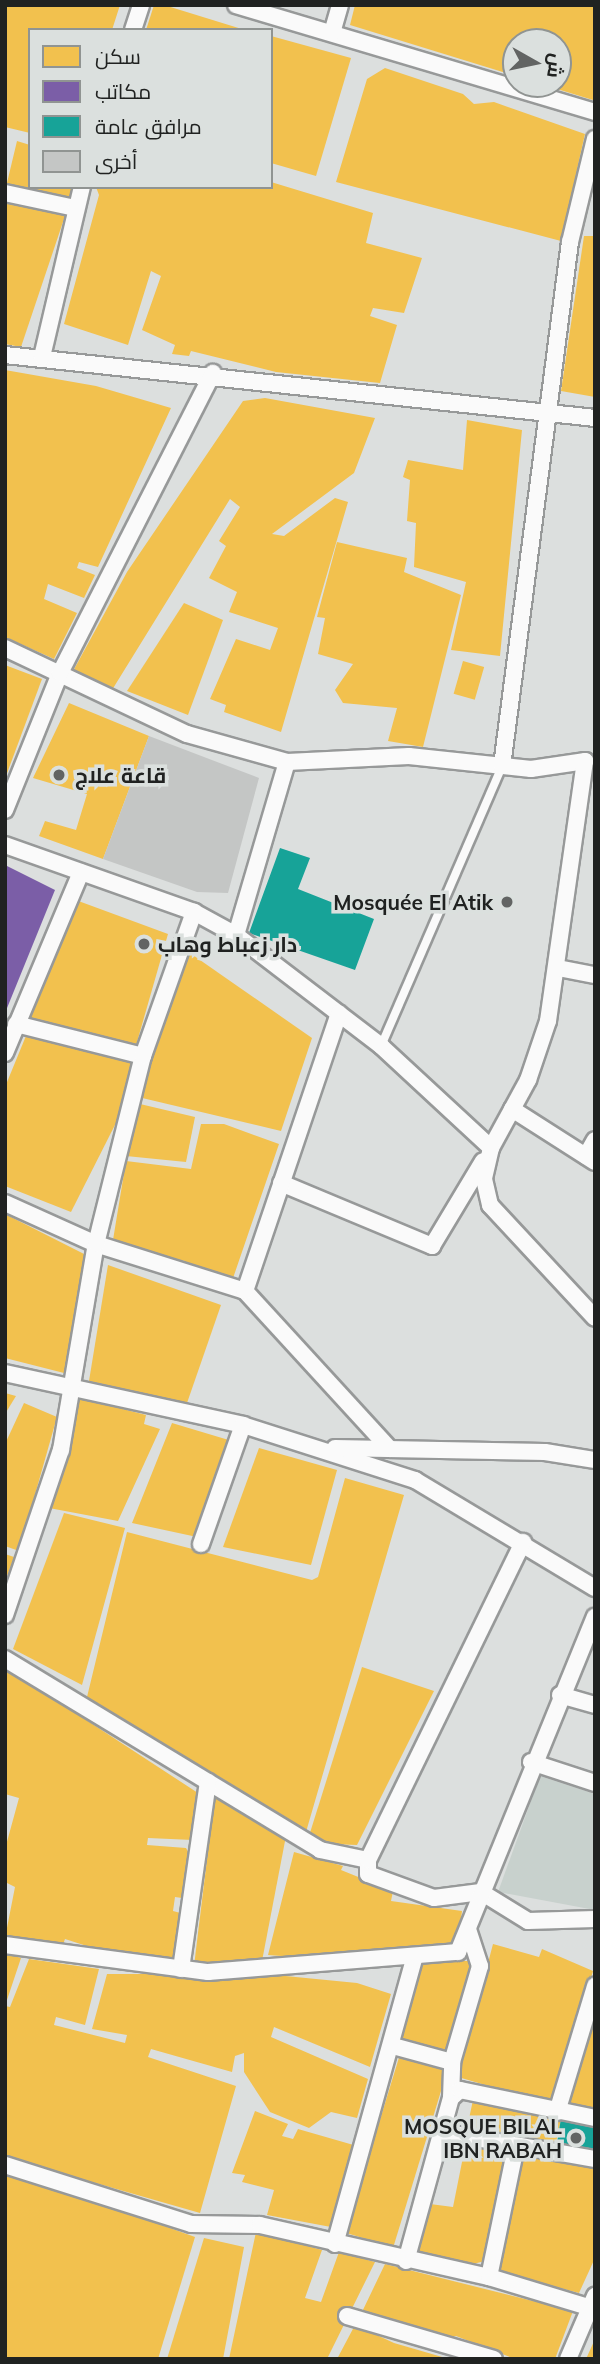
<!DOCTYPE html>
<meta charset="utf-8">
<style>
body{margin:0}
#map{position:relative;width:600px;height:2364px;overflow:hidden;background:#dcdfde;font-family:Mulish,Cairo,sans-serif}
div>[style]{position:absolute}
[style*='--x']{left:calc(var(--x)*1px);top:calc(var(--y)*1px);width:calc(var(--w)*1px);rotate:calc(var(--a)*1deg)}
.built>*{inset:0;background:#c8d1cd}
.homes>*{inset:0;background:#f2c14e;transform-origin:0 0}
.offices>*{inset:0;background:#7b5ea7}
.public>*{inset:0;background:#17a398}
.building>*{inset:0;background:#c4c6c5}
.roads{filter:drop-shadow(2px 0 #979999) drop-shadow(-2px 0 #979999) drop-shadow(0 2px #979999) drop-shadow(0 -2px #979999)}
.service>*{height:8px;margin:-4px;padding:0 4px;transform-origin:4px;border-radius:4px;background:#fafafa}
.minor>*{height:16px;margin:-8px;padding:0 8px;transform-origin:8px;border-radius:8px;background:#fafafa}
.dots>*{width:19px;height:19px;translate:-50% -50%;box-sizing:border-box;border:4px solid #dbe0de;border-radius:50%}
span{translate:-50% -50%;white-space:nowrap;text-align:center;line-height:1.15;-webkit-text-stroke:7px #dbe0de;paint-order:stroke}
.poi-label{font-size:21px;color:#202221;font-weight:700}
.left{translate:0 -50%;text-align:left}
.right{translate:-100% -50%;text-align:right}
.frame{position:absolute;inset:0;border:7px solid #202221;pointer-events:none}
.legend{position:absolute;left:28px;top:28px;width:245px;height:161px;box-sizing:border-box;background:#dbe0de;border:2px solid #909492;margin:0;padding:9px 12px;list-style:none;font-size:21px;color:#202221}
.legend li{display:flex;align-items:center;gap:14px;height:35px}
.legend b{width:35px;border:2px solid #909492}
.north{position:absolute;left:502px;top:28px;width:70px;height:70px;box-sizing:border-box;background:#dbe0de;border:2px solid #909492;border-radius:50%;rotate:99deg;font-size:19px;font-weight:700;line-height:28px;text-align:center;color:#202221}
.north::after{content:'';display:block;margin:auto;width:24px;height:32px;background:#626463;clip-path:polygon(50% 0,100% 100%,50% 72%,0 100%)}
</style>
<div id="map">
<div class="built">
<i style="clip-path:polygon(540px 1776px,595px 1794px,595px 1910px,498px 1892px)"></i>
</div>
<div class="homes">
<i style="clip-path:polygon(5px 5px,120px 5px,112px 30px,30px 30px,30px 133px,5px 127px)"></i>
<i style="clip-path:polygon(154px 5px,164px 5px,245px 30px,146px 30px)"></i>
<i style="clip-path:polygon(355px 5px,595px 5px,593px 100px,544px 85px,558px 84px,558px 42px,516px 42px,516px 76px,350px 25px)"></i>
<i style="clip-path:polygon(271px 36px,351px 58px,316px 176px,271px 163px)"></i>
<i style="clip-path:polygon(385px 68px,463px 94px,474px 104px,494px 102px,585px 134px,561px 241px,336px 182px,367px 79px)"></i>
<i style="clip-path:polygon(17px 141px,30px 145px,30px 187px,72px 187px,69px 199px,6px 187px)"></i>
<i style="clip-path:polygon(271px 182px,373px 213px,366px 243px,422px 258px,404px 313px,373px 308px,370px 316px,397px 325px,380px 383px,276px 372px,191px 351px,189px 356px,172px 354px,175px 345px,142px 330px,161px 276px,151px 271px,128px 345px,64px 324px,99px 195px,96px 187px)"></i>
<i style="clip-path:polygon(5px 199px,66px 213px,21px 347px,5px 344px)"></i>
<i style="clip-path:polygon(584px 236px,595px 236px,595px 397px,561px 391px)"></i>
<i style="clip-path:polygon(5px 370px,96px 386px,171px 408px,98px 567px,79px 562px,77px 568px,95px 575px,84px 598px,48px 584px,44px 599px,77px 613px,54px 659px,5px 637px)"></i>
<i style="clip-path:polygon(265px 398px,375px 418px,354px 473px,272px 534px,284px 536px,335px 498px,348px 502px,281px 732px,224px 712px,226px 705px,210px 699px,236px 639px,270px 650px,278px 628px,229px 612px,237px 592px,209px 578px,226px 546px,219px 541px,240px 507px,230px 499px,112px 690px,72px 673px,127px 572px,243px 401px)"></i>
<i style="clip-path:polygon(467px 420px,522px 430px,500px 656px,451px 650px,466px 582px,414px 567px,416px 523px,407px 521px,410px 480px,403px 477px,408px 460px,463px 470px)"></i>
<i style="clip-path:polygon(337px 542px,407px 558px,404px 572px,461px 595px,423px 747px,388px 741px,397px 708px,343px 703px,335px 690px,353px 664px,318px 654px,325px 618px,317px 617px)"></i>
<i style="clip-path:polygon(184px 603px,223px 620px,188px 715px,127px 691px)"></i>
<i style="left:463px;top:661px;width:22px;height:34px;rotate:16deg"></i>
<i style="clip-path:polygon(5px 665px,42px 679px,6px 776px,5px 776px)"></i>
<i style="clip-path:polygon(69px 703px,149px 736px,103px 859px,39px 836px,45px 821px,76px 830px,87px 794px,33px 778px)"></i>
<i style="clip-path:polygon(73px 899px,168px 934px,135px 1049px,24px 1018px)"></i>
<i style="clip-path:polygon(177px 944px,312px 1038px,281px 1131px,138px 1097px)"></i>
<i style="clip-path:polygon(28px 1031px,134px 1064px,121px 1113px,71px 1212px,5px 1186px,5px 1087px)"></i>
<i style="clip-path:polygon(140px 1104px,195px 1117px,186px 1162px,126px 1156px)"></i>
<i style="clip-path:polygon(201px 1124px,224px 1124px,279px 1144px,231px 1284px,184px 1270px,185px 1261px,112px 1246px,126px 1161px,191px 1169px)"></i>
<i style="clip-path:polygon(5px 1214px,90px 1257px,68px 1374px,5px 1358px)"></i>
<i style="clip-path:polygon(108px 1265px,221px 1305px,187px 1403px,89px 1381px)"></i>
<i style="clip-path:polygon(5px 1393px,16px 1396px,5px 1414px)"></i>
<i style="clip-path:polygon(80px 1398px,146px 1415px,144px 1424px,160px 1429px,118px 1521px,49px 1508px)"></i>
<i style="clip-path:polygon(24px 1403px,57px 1417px,19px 1551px,5px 1546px,5px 1444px)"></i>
<i style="clip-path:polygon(172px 1423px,232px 1441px,197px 1537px,132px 1523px)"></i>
<i style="clip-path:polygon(259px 1448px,337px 1470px,311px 1565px,223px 1547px)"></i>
<i style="clip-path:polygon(345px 1478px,404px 1495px,306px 1832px,87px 1697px,127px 1532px,312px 1580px,318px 1577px)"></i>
<i style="clip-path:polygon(64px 1513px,125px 1528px,82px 1685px,13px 1649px)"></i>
<i style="clip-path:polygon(5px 1554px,14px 1557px,6px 1579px,5px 1579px)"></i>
<i style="clip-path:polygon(5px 1667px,198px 1793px,193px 1840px,148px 1838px,147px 1845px,186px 1848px,191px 1857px,189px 1899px,175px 1897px,173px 1911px,188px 1915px,178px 1965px,121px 1957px,65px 1939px,61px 1950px,5px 1938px,15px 1887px,5px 1882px,5px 1849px,19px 1798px,5px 1794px)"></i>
<i style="clip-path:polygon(362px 1667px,434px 1691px,357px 1845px,332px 1844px,309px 1836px)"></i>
<i style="clip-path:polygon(215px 1794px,286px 1836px,262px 1961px,194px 1966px)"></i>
<i style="clip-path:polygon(294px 1852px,343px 1866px,341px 1870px,393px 1891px,391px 1901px,462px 1911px,458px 1942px,308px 1958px,268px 1955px)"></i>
<i style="clip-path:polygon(493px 1944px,539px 1957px,542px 1949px,593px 1971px,554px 2105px,458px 2077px)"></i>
<i style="clip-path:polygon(5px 1953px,21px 1958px,6px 2003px,5px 2003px)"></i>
<i style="clip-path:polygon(29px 1959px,99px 1969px,85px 2025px,56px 2017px,54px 2025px,125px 2043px,127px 2035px,92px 2029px,107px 1974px,265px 1974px,357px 1983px,391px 1994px,370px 2067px,274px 2027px,271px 2037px,368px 2079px,357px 2118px,331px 2112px,309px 2128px,270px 2112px,244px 2072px,244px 2053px,235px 2056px,232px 2072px,151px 2049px,148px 2057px,236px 2086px,200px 2213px,5px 2157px,5px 2006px,10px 2007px)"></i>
<i style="clip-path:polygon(423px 1961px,471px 1961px,450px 2056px,400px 2044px)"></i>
<i style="clip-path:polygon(595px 2004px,595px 2116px,562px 2109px)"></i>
<i style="left:401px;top:2051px;width:50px;height:190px;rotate:17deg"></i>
<i style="left:473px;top:2100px;width:90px;height:35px;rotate:12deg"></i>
<i style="clip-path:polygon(255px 2111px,288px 2124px,282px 2136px,293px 2139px,298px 2129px,357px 2146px,331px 2227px,267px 2215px,274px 2190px,242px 2182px,245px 2175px,232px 2173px)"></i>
<i style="clip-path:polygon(466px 2142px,507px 2149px,489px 2260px,473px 2264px,416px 2251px,430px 2204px,453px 2207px)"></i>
<i style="clip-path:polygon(521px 2150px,595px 2168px,595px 2258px,579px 2293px,496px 2271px)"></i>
<i style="clip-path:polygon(5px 2169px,195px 2237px,158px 2359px,5px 2359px)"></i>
<i style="clip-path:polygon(256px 2232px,322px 2250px,305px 2298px,321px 2302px,339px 2252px,375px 2262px,327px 2359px,229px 2359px)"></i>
<i style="clip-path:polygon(204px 2238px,244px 2247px,223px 2359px,167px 2359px)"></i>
<i style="clip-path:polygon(385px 2264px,573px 2311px,555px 2359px,515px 2359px,456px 2336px,444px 2340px,361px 2314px)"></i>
<i style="clip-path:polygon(355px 2325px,394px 2343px,449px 2359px,337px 2359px)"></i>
<i style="clip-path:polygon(595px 2339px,595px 2359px,586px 2359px)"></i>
</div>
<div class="offices">
<i style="clip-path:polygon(5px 865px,55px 890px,5px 1013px)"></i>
</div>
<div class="public">
<i style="clip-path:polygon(280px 848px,310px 858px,298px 889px,374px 919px,355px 970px,249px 933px)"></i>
<i style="clip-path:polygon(561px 2118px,595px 2126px,595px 2157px,556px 2149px)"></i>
</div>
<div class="building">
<i style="clip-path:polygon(149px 736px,259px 778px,228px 893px,197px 892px,103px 859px)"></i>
</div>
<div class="roads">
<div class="service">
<i style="--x:381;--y:1046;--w:305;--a:-66.6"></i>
</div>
<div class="minor">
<i style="--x:236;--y:5;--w:375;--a:16.6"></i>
<i style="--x:133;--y:30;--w:26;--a:-72"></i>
<i style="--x:332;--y:33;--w:29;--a:-74"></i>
<i style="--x:5;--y:193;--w:72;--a:12.1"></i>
<i style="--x:5;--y:355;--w:593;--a:6.09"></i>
<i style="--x:42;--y:357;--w:175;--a:-76.8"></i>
<i style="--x:5;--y:648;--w:201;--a:25.3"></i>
<i style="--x:187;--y:734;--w:104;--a:15.6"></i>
<i style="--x:287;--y:762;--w:122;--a:-2.8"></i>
<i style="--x:409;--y:756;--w:123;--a:6.1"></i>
<i style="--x:531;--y:769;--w:55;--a:-8.4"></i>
<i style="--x:585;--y:761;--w:263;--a:98.1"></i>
<i style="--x:548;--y:1021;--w:62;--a:108.7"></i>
<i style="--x:528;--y:1080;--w:77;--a:118.6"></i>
<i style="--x:502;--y:766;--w:528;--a:-82.61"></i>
<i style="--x:570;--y:242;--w:106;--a:-76.4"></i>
<i style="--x:5;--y:810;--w:148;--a:-68.1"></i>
<i style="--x:60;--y:673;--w:337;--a:-63"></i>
<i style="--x:5;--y:845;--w:201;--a:19.5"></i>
<i style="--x:194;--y:912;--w:48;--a:28.7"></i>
<i style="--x:236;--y:935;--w:183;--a:37.4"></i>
<i style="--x:381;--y:1046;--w:150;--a:42.8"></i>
<i style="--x:491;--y:1148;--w:32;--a:103"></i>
<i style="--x:484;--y:1179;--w:27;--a:77"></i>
<i style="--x:490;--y:1205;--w:154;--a:47.1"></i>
<i style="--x:236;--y:935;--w:180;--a:-73.6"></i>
<i style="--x:558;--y:968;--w:38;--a:11"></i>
<i style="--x:16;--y:1024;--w:131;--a:14.1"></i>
<i style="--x:5;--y:1053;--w:196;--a:-67.2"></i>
<i style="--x:512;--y:1109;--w:98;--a:32.6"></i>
<i style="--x:586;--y:1156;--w:18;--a:-61"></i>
<i style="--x:281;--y:1183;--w:164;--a:22.6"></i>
<i style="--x:432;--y:1246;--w:99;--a:-59"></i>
<i style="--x:5;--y:1203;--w:100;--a:24.3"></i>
<i style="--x:96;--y:1244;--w:156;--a:17.5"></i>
<i style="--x:245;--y:1291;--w:214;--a:47.5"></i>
<i style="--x:245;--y:1291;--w:293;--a:-71.3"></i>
<i style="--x:5;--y:1373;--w:244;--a:12.3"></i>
<i style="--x:243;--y:1425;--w:181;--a:17.7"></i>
<i style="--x:415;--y:1480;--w:210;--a:31"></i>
<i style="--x:335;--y:1448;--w:210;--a:1.1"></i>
<i style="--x:545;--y:1452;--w:51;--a:9.1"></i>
<i style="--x:201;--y:1544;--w:126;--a:-70.6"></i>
<i style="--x:5;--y:1615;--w:174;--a:-71.3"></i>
<i style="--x:61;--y:1450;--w:209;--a:-80.4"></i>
<i style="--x:96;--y:1244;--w:194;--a:-76"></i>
<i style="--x:143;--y:1056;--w:153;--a:-70.5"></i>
<i style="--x:5;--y:1659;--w:368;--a:31.2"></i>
<i style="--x:320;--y:1850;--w:49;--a:11.8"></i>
<i style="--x:368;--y:1860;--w:14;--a:90"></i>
<i style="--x:368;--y:1874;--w:70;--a:20"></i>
<i style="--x:434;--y:1898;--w:47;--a:-7.3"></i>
<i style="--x:481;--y:1892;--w:55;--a:31.7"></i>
<i style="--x:528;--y:1921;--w:67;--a:-1.7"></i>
<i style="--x:560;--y:1695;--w:36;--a:16"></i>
<i style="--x:531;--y:1762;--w:67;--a:18.2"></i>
<i style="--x:368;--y:1860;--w:354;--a:-64"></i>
<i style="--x:5;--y:1945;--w:205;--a:7.6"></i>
<i style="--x:208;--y:1972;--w:251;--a:-4.6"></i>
<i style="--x:458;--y:1952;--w:362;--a:-67.8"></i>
<i style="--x:181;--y:1969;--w:189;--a:-81.8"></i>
<i style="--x:393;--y:2046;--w:61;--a:15.2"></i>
<i style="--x:451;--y:2098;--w:36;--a:-88"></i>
<i style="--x:452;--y:2062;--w:100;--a:-73.7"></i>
<i style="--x:480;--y:1966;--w:38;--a:-108"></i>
<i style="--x:557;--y:2112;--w:132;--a:-73.2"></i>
<i style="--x:442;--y:2132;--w:155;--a:10"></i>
<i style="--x:5;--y:2165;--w:195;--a:17.6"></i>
<i style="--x:191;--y:2224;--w:69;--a:0.8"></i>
<i style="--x:260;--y:2225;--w:235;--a:12.8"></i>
<i style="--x:489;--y:2277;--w:111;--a:16.8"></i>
<i style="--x:335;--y:2244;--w:296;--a:-74.5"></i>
<i style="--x:406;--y:2261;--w:169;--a:-74.6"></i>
<i style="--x:451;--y:2098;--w:12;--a:-42"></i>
<i style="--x:460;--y:2090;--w:138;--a:11.7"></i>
<i style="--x:489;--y:2277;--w:133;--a:-78.3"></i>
<i style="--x:347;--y:2316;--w:153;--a:16.3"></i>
<i style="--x:568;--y:2359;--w:69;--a:-66.8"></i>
</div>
</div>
<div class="dots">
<i style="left:59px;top:775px;background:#626463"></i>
<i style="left:507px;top:902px;background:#626463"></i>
<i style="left:144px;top:944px;background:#626463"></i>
<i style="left:576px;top:2138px;background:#626463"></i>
</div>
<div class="poi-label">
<span class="left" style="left:75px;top:775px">قاعة علاج</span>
<span class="right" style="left:493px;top:902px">Mosquée El Atik</span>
<span class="left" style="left:158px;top:944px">دار زعباط وهاب</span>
<span class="right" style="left:562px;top:2138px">MOSQUE BILAL<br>IBN RABAH</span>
</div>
<div class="frame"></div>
<ul class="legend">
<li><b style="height:19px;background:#f2c14e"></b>سكن</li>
<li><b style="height:19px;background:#7b5ea7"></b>مكاتب</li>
<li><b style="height:19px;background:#17a398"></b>مرافق عامة</li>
<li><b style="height:19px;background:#c4c6c5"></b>أخرى</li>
</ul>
<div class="north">ش</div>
</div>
